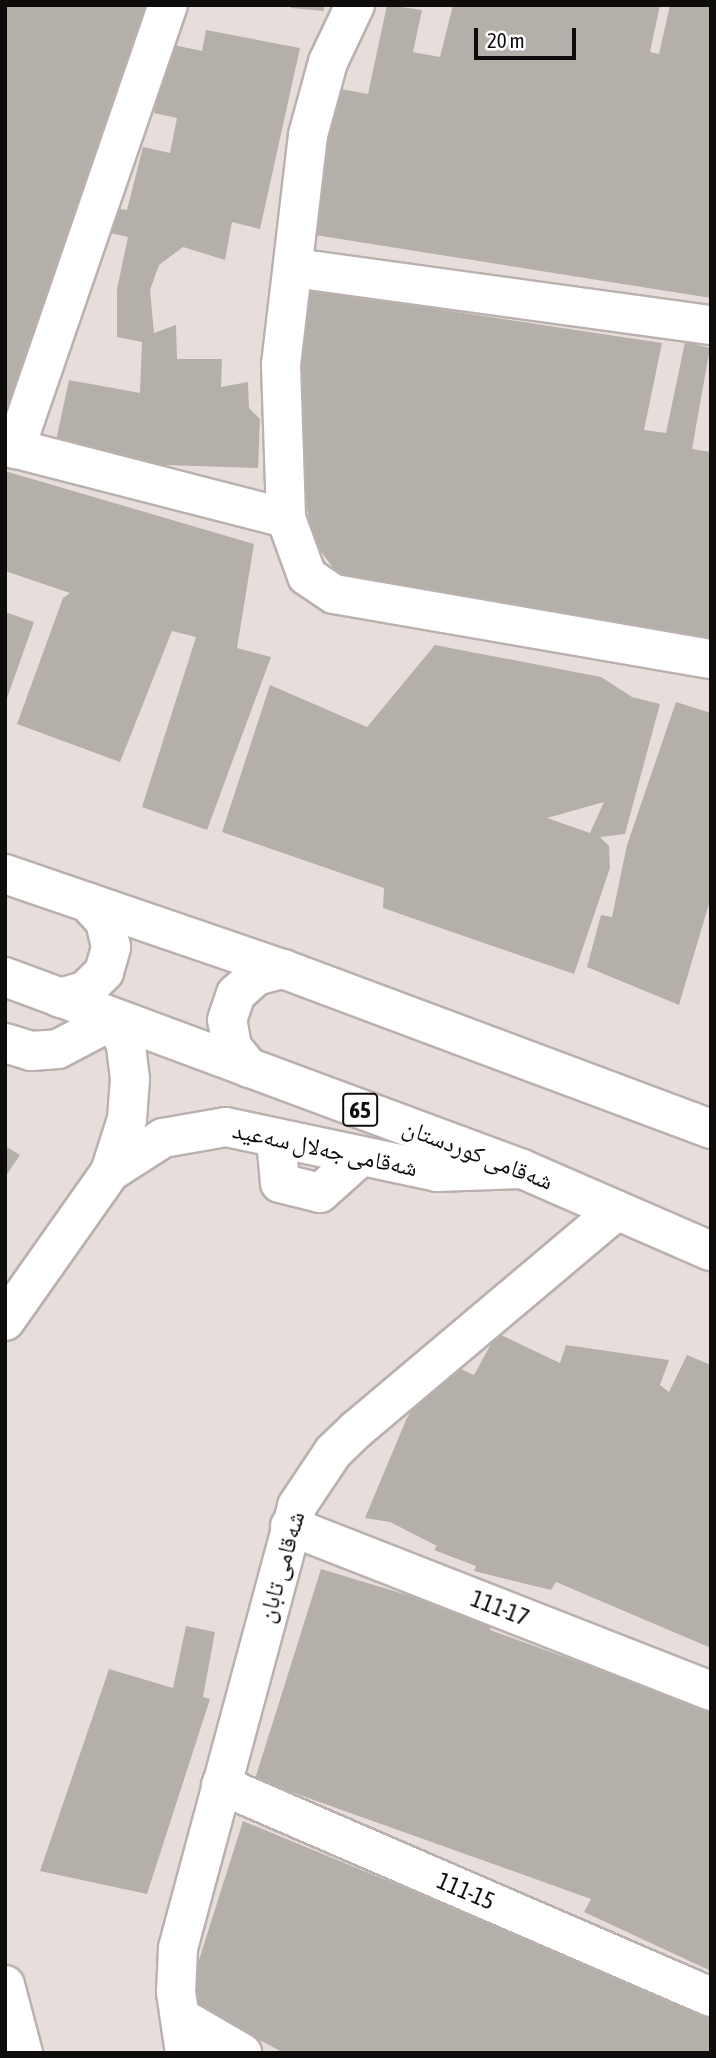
<!DOCTYPE html>
<meta charset="utf-8">
<style>
body{margin:0}
#map{position:relative;width:716px;height:2058px;overflow:hidden;background:#e7dedc;font-family:"Asap Condensed","Noto Naskh Arabic",sans-serif}
div>[style]{position:absolute}
[style*='--x']{left:calc(var(--x)*1px);top:calc(var(--y)*1px);width:calc(var(--w)*1px);rotate:calc(var(--a)*1deg)}
.building>*{inset:0;background:#b5afaa}
.roads{filter:drop-shadow(2px 0 #bab1af) drop-shadow(-2px 0 #bab1af) drop-shadow(0 2px #bab1af) drop-shadow(0 -2px #bab1af)}
.minor>*{height:38px;margin:-19px;padding:0 19px;transform-origin:19px;border-radius:19px;background:#fff}
.major>*{height:38px;margin:-19px;padding:0 19px;transform-origin:19px;border-radius:19px;background:#fff}
.highway>*{height:38px;margin:-19px;padding:0 19px;transform-origin:19px;border-radius:19px;background:#fff}
span{translate:-50% -50%;white-space:nowrap;text-align:center;line-height:1.15;-webkit-text-stroke:5px #fff;paint-order:stroke}
.shield-label span{padding:2px 5px;background:#fff;border:2px solid;border-radius:5px;-webkit-text-stroke-width:0}
.shield-label{font-size:23px;color:#0f0c0c;font-weight:700}
.street-label{font-size:24px;color:#0f0c0c}
.frame{position:absolute;inset:0;border:7px solid #0f0c0c;pointer-events:none}
.scale{position:absolute;left:474px;top:28px;width:102px;height:32px;box-sizing:border-box;border:4px solid #0f0c0c;border-top:0;padding-left:9px;font-size:21px;line-height:24px;white-space:nowrap;color:#0f0c0c;-webkit-text-stroke:5px #fff;paint-order:stroke}
</style>
<div id="map">
<div class="building">
<i style="clip-path:polygon(5px 5px,147px 5px,5px 423px)"></i>
<i style="clip-path:polygon(291px 5px,324px 5px,324px 11px,291px 8px)"></i>
<i style="clip-path:polygon(387px 5px,422px 10px,413px 52px,440px 57px,453px 5px,660px 5px,650px 52px,659px 54px,670px 5px,711px 5px,711px 298px,315px 235px,330px 87px,368px 94px)"></i>
<i style="clip-path:polygon(206px 30px,300px 48px,260px 229px,232px 222px,225px 260px,183px 247px,159px 265px,150px 290px,154px 333px,176px 325px,177px 359px,222px 359px,221px 387px,248px 382px,249px 408px,260px 419px,258px 468px,134px 464px,54px 450px,69px 380px,140px 393px,142px 342px,117px 337px,117px 289px,128px 237px,110px 233px,114px 208px,127px 210px,143px 147px,170px 153px,177px 118px,154px 113px,169px 44px,202px 51px)"></i>
<i style="clip-path:polygon(311px 290px,662px 343px,644px 430px,666px 433px,685px 342px,710px 348px,692px 449px,711px 452px,711px 638px,344px 583px,312px 539px,302px 476px,295px 362px)"></i>
<i style="clip-path:polygon(5px 471px,254px 544px,237px 648px,271px 657px,207px 830px,142px 807px,196px 637px,172px 631px,120px 762px,17px 724px,63px 598px,70px 593px,5px 571px)"></i>
<i style="clip-path:polygon(5px 612px,34px 622px,6px 701px,5px 701px)"></i>
<i style="clip-path:polygon(evenodd,435px 645px,601px 677px,632px 697px,660px 704px,625px 834px,600px 837px,609px 846px,610px 868px,574px 974px,383px 908px,384px 888px,222px 832px,270px 685px,367px 727px,435px 645px,604px 802px,590px 833px,547px 818px,604px 802px)"></i>
<i style="clip-path:polygon(676px 702px,711px 713px,711px 897px,679px 1005px,587px 967px,601px 915px,612px 917px,627px 845px)"></i>
<i style="clip-path:polygon(5px 1146px,20px 1155px,5px 1177px)"></i>
<i style="clip-path:polygon(497px 1333px,560px 1363px,566px 1345px,669px 1360px,660px 1385px,669px 1392px,687px 1355px,711px 1365px,711px 1648px,556px 1582px,551px 1590px,474px 1571px,476px 1566px,434px 1550px,437px 1546px,390px 1522px,365px 1518px,406px 1420px,439px 1359px,474px 1375px)"></i>
<i style="clip-path:polygon(321px 1569px,493px 1621px,490px 1630px,711px 1710px,711px 1971px,584px 1912px,591px 1899px,255px 1779px)"></i>
<i style="clip-path:polygon(186px 1626px,215px 1632px,203px 1697px,210px 1699px,147px 1894px,40px 1871px,109px 1669px,173px 1688px)"></i>
<i style="clip-path:polygon(243px 1821px,487px 1922px,495px 1914px,684px 2007px,688px 1997px,711px 2008px,711px 2053px,284px 2053px,186px 2001px)"></i>
</div>
<div class="roads">
<div class="minor">
<i style="--x:355;--y:5;--w:63;--a:115.3"></i>
<i style="--x:328;--y:62;--w:76;--a:105.3"></i>
<i style="--x:308;--y:135;--w:232;--a:96.7"></i>
<i style="--x:281;--y:365;--w:153;--a:88.1"></i>
<i style="--x:286;--y:518;--w:62;--a:70.1"></i>
<i style="--x:307;--y:576;--w:32;--a:34"></i>
<i style="--x:334;--y:594;--w:383;--a:9.8"></i>
<i style="--x:294;--y:268;--w:421;--a:7.8"></i>
<i style="--x:5;--y:446;--w:290;--a:14.4"></i>
<i style="--x:15;--y:449;--w:470;--a:-71"></i>
<i style="--x:276;--y:1139;--w:44;--a:84.8"></i>
<i style="--x:280;--y:1183;--w:41;--a:14"></i>
<i style="--x:320;--y:1193;--w:54;--a:-42"></i>
<i style="--x:110;--y:1172;--w:56;--a:-72.2"></i>
<i style="--x:127;--y:1119;--w:40;--a:-85.7"></i>
<i style="--x:130;--y:1079;--w:35;--a:-97"></i>
<i style="--x:126;--y:1044;--w:27;--a:-118"></i>
<i style="--x:5;--y:1321;--w:182;--a:-54.8"></i>
<i style="--x:110;--y:1172;--w:63;--a:-32.7"></i>
<i style="--x:163;--y:1138;--w:64;--a:-9.9"></i>
<i style="--x:226;--y:1127;--w:216;--a:12"></i>
<i style="--x:437;--y:1172;--w:85;--a:-2"></i>
<i style="--x:290;--y:1526;--w:452;--a:21.4"></i>
<i style="--x:221;--y:1785;--w:534;--a:23.4"></i>
<i style="--x:5;--y:1985;--w:70;--a:75.2"></i>
<i style="--x:180;--y:2017;--w:72;--a:30.1"></i>
<i style="--x:185;--y:2053;--w:62;--a:-98.4"></i>
<i style="--x:176;--y:1992;--w:44;--a:-87.4"></i>
<i style="--x:178;--y:1948;--w:458;--a:-74.9"></i>
<i style="--x:297;--y:1506;--w:65;--a:-56.3"></i>
<i style="--x:333;--y:1452;--w:33;--a:-44"></i>
<i style="--x:357;--y:1429;--w:339;--a:-40.1"></i>
</div>
<div class="major">
<i style="--x:5;--y:1043;--w:27;--a:17"></i>
<i style="--x:31;--y:1051;--w:27;--a:-4"></i>
<i style="--x:58;--y:1049;--w:62;--a:-27.8"></i>
</div>
<div class="highway">
<i style="--x:5;--y:874;--w:294;--a:18.9"></i>
<i style="--x:283;--y:969;--w:457;--a:20.5"></i>
<i style="--x:5;--y:977;--w:552;--a:20.37"></i>
<i style="--x:522;--y:1169;--w:206;--a:23.5"></i>
<i style="--x:60;--y:998;--w:26;--a:-16"></i>
<i style="--x:85;--y:991;--w:27;--a:-45"></i>
<i style="--x:104;--y:972;--w:26;--a:-74"></i>
<i style="--x:111;--y:947;--w:27;--a:-103"></i>
<i style="--x:105;--y:921;--w:26;--a:-133"></i>
<i style="--x:249;--y:1068;--w:27;--a:-129"></i>
<i style="--x:232;--y:1047;--w:27;--a:-100"></i>
<i style="--x:227;--y:1020;--w:28;--a:-71"></i>
<i style="--x:236;--y:994;--w:27;--a:-42"></i>
<i style="--x:256;--y:976;--w:28;--a:-15"></i>
</div>
</div>
<div class="shield-label">
<span style="left:360px;top:1110px">65</span>
</div>
<div class="street-label">
<span style="left:325px;top:1149px;rotate:12deg">شەقامی جەلال سەعید</span>
<span style="left:478px;top:1154px;rotate:21deg">شەقامی کوردستان</span>
<span style="left:281px;top:1567px;rotate:-74deg">شەقامی تابان</span>
<span style="left:500px;top:1608px;rotate:21deg">111-17</span>
<span style="left:466px;top:1891px;rotate:23deg">111-15</span>
</div>
<div class="frame"></div>
<div class="scale">20 m</div>
</div>
